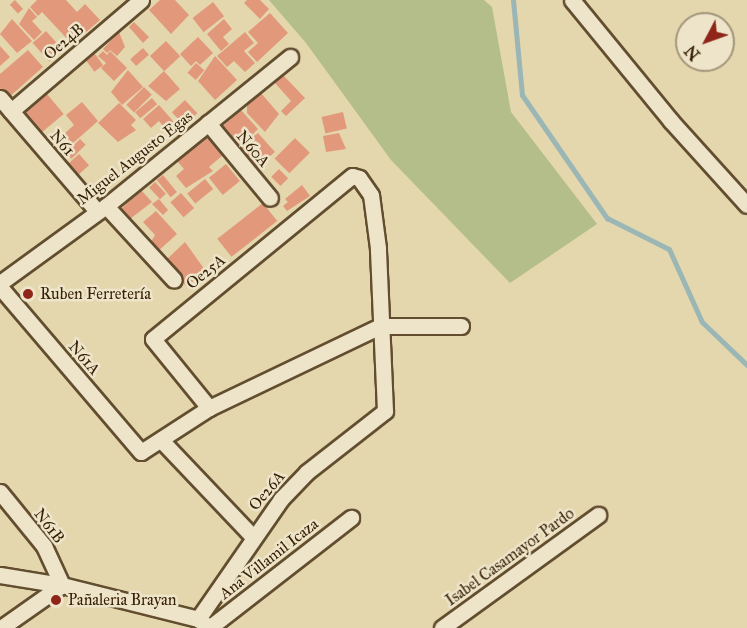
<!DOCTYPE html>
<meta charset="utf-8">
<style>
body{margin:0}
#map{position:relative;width:747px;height:628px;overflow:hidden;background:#e4d6ad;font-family:"IM FELL Great Primer",serif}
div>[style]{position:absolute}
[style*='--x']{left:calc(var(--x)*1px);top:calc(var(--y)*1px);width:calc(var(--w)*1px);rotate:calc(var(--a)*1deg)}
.green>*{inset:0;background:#b4be8a}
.stream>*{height:5px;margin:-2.5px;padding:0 2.5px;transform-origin:2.5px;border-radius:2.5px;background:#9ab6b5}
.building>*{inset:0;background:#e2997b;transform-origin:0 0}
.roads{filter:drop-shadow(2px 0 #624e2f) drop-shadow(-2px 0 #624e2f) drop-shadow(0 2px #624e2f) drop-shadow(0 -2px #624e2f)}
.minor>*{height:15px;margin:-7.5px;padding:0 7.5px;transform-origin:7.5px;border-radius:7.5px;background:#ede4ca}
.dots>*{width:16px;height:16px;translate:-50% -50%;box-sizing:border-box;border:3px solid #ede4ca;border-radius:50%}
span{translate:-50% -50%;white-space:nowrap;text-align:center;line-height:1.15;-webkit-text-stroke:5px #ede4ca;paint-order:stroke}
.street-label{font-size:16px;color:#372105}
.poi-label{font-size:16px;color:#372105}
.left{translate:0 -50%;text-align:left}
.north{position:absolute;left:675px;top:12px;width:60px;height:60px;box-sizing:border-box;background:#ede4ca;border:2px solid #a4967b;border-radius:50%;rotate:229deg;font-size:16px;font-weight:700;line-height:24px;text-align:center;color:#372105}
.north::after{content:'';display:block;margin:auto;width:21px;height:27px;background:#8f2418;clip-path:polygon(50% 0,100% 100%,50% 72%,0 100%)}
</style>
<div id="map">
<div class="green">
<i style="clip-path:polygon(269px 0,484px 0,492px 7px,511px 112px,597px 224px,510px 283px,391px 160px,306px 43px)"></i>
</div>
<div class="stream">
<i style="--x:513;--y:0;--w:95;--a:84.6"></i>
<i style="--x:522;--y:95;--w:150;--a:55.4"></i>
<i style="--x:607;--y:218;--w:69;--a:26.6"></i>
<i style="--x:669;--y:249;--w:80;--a:65.7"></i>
<i style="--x:702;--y:322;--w:62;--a:43.7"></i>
</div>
<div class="building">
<i style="left:15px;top:0;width:12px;height:7px;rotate:48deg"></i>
<i style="clip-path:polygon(37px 0,66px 0,77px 12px,85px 4px,100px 20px,72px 44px,42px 12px,38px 16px,30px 7px)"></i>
<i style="clip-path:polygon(160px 0,175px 0,189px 15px,171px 34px,149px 10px)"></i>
<i style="clip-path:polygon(247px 0,260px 0,269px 9px,260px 19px,244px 3px)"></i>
<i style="left:213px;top:2px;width:18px;height:26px;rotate:52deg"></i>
<i style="clip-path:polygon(29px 8px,37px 17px,32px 21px,42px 32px,34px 40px,19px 24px)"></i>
<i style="clip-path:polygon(270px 13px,288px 33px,257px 62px,248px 52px,258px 43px,248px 32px)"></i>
<i style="clip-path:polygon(12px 19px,32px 41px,17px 53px,0 34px)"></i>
<i style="clip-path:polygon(224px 19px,232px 29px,223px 37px,229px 44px,221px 51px,207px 34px)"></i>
<i style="clip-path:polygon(134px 22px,149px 37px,143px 43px,129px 27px)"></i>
<i style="left:46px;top:31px;width:25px;height:18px;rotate:48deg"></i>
<i style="clip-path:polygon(119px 32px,125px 47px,117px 56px,110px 50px,107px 53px,103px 49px)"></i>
<i style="clip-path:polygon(245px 32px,254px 43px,244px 51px,255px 63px,245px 72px,234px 61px,227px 67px,217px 56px)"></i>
<i style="clip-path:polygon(198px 37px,213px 53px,200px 65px,196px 61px,191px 66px,180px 54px)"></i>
<i style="left:166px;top:41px;width:21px;height:22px;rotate:47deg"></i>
<i style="clip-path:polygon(0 46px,10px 57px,0 66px)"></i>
<i style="left:143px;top:48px;width:9px;height:17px;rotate:49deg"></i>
<i style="clip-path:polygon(28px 50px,43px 67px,8px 98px,0 89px,0 74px)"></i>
<i style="clip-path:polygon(103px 51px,107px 55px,110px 51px,127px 68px,114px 81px,101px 68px,106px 63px,98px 56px)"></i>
<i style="left:95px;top:54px;width:14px;height:11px;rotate:54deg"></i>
<i style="clip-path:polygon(215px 56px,237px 80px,215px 100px,198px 81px)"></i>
<i style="left:196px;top:63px;width:11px;height:13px;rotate:41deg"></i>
<i style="clip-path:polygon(128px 70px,143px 87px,122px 105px,111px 92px)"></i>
<i style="clip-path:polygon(164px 71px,180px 89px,166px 101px,148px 86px)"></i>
<i style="clip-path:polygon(283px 75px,305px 98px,286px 116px,281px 111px,291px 101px,275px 83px)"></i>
<i style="left:144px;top:87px;width:11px;height:25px;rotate:45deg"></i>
<i style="clip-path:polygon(261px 93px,279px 114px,265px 132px,247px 113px,247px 106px)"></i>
<i style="left:47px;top:94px;width:26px;height:34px;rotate:50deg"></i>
<i style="left:152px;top:98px;width:8px;height:22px;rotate:50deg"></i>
<i style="left:185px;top:100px;width:18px;height:18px;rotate:47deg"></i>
<i style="clip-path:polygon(82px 102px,98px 121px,72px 144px,64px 134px,74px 125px,66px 115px)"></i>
<i style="clip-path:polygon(119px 103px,136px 120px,131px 125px,136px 130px,118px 142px,98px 123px)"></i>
<i style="clip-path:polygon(159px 105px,180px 129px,171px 136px,159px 121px,151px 128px,143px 119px)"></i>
<i style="clip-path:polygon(241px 110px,258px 129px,252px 135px,249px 131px,238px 144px,222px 127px)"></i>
<i style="left:343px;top:112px;width:17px;height:22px;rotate:77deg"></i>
<i style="clip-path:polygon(258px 133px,275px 152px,256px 168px,239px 150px,246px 143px,251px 148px,255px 144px,250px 139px)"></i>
<i style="clip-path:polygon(339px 133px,346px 149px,326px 152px,323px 136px)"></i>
<i style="clip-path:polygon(207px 136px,223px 155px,209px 167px,213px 171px,186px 188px,176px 176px,184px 169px,177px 161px)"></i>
<i style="left:295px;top:138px;width:21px;height:29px;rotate:45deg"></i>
<i style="left:80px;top:139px;width:8px;height:20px;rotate:45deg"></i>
<i style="left:139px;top:150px;width:9px;height:12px;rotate:49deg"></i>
<i style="left:79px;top:154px;width:15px;height:21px;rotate:48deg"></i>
<i style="left:226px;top:164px;width:22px;height:22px;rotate:51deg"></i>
<i style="left:279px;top:169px;width:13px;height:11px;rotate:45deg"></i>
<i style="left:163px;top:175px;width:22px;height:8px;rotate:51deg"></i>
<i style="left:205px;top:179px;width:13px;height:23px;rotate:51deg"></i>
<i style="left:155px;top:182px;width:16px;height:8px;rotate:47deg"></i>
<i style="clip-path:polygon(302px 185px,310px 196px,287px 211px,283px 206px,288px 202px,285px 199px)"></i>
<i style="clip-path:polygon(141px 190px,152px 202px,130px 219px,121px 209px)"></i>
<i style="left:181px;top:193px;width:20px;height:14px;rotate:49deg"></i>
<i style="clip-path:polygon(159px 199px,168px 210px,163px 215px,152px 204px)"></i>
<i style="left:263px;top:203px;width:23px;height:58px;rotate:52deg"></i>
<i style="clip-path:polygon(156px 211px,177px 234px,156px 253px,149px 245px,155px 235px,143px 222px)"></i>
<i style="clip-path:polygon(185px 242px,205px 270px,187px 287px,164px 262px)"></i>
</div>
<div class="roads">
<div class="minor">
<i style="--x:572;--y:0;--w:156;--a:50.7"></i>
<i style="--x:671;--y:121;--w:113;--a:47.9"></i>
<i style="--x:0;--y:98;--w:149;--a:49.4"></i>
<i style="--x:11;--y:111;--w:171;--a:-40.5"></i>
<i style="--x:208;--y:123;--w:97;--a:50.4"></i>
<i style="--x:106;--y:206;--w:100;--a:47.4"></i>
<i style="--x:0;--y:283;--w:131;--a:-36"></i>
<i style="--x:106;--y:206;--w:237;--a:-39"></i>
<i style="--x:0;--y:287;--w:217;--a:49.5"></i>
<i style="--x:141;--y:452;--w:81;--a:-32.9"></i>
<i style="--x:209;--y:408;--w:190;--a:-25.6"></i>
<i style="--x:380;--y:326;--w:81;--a:0"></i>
<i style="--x:161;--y:440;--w:134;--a:46.5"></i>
<i style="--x:0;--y:492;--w:70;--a:50.8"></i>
<i style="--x:44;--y:546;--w:43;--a:65.2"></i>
<i style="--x:62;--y:585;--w:75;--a:144.8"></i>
<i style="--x:0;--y:575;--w:63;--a:9.2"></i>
<i style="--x:62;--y:585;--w:140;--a:14"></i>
<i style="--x:198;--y:619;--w:15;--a:37"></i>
<i style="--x:198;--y:619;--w:146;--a:-55.3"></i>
<i style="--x:281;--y:499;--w:37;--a:-46"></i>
<i style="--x:307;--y:472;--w:99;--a:-38"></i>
<i style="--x:385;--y:411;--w:163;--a:-92.5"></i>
<i style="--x:378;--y:248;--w:53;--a:-97.5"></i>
<i style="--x:371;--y:195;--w:21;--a:-125"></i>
<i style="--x:359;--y:178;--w:7;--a:-164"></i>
<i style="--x:352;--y:176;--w:257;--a:140.7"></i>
<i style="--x:153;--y:339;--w:89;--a:50.9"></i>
<i style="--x:209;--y:628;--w:180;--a:-37.8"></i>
<i style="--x:442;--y:628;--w:193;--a:-35.9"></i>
</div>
</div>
<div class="dots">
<i style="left:28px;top:294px;background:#8f2418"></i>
<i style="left:56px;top:600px;background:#8f2418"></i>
</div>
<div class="street-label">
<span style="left:64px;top:42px;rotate:-40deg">Oe24B</span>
<span style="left:62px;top:143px;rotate:49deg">N61</span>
<span style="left:253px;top:149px;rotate:50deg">N60A</span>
<span style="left:135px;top:158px;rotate:-38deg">Miguel Augusto Egas</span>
<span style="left:206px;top:272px;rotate:-39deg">Oe25A</span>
<span style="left:84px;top:358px;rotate:49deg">N61A</span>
<span style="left:267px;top:491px;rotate:-50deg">Oe26A</span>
<span style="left:49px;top:526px;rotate:53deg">N61B</span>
<span style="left:510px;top:557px;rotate:-36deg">Isabel Casamayor Pardo</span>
<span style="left:269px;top:559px;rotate:-38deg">Ana Villamil Icaza</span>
</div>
<div class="poi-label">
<span class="left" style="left:40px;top:294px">Ruben Ferretería</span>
<span class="left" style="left:68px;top:600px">Pañaleria Brayan</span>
</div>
<div class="north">N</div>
</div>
